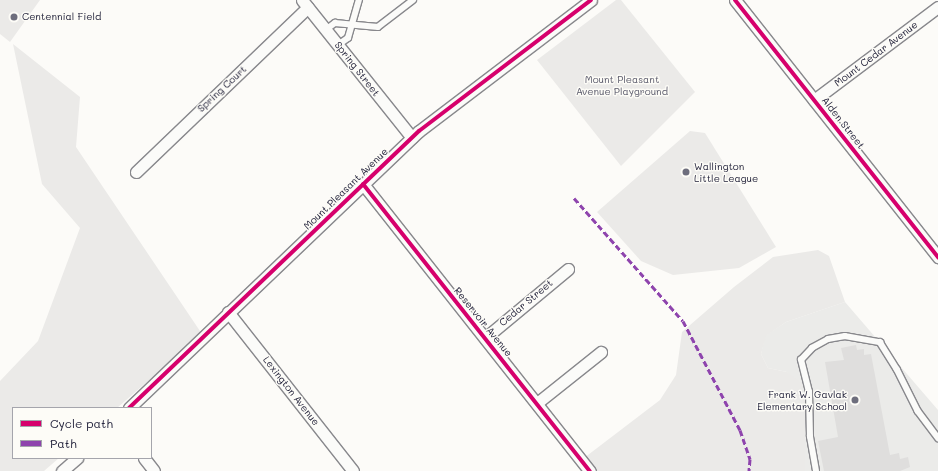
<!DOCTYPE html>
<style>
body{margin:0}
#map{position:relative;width:938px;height:471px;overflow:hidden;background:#fcfbf8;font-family:Mali,sans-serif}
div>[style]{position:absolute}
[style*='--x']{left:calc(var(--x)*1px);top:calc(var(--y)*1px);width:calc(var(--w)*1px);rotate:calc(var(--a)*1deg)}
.built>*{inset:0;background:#ebebe9}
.green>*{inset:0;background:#ebeae8}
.building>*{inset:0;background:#dfdedd}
.roads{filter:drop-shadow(1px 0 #88888c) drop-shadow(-1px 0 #88888c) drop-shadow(0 1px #88888c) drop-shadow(0 -1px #88888c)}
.service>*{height:5.5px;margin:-2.75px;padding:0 2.75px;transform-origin:2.75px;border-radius:2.75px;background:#fbfbf9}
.minor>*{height:11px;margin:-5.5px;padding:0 5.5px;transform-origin:5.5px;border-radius:5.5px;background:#fbfbf9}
.quiet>*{height:3px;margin-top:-1.5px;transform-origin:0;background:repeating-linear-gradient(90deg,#8e44ad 0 6px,transparent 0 9px)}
.cycleway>*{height:4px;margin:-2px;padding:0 2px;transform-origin:2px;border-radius:2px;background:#d6006c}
.dots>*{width:11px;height:11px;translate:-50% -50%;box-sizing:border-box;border:2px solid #fdfcf7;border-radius:50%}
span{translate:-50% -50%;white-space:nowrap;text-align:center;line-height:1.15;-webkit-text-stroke:3px #fdfcf7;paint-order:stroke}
.poi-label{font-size:10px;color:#22223b}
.left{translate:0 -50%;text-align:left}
.right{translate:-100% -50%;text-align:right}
.street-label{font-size:10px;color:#22223b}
.park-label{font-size:10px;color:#5a5a6b}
.legend{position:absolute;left:12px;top:407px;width:140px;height:52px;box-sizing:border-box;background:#fdfcf7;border:1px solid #a5a5ac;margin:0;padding:5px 7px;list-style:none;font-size:12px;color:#22223b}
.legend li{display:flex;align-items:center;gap:8px;height:20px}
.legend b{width:20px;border:1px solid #a5a5ac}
</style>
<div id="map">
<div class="built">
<i style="clip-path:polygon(845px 302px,938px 410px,938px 471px,805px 471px,803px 442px,787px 372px,768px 368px,761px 354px,765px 336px,786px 322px)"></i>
</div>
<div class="green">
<i style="clip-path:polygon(0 0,40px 0,10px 42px,0 34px)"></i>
<i style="clip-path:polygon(616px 0,621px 0,695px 92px,621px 166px,537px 60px)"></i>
<i style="clip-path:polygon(13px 44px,80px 97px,76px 147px,202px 334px,117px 408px,13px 408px,13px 458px,59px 458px,44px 471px,0 471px,0 381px,38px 341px,80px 228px,42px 184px)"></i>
<i style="clip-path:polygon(690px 131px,705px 133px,776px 247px,739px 268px,673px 275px,641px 261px,597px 212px)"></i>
<i style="clip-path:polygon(818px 250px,829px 256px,845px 302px,786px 322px,766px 336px,761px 354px,768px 368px,787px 372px,802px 383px,805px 406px,805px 471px,594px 471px,584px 458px,660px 400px,676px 375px,682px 332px,734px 287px,773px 257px)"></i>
</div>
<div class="building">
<i style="clip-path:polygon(856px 345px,857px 350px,864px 349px,864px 355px,871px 354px,890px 455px,899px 453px,900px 459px,908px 457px,910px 467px,900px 471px,824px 471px,818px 441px,838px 437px,825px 362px,844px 360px,841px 348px)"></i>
</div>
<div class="roads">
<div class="service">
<i style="--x:327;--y:29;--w:10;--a:-37"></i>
<i style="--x:335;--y:23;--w:43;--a:5.3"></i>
<i style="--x:378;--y:27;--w:44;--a:-37.6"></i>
<i style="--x:338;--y:45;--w:12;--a:-35"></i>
<i style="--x:348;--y:38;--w:40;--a:-74"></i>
<i style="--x:816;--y:471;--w:35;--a:-100"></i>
<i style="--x:810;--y:437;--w:45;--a:-91.3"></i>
<i style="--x:809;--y:392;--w:33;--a:-104"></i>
<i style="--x:801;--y:360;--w:16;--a:-47"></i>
<i style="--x:812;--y:348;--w:18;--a:-29"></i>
<i style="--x:828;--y:339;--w:17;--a:-10"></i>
<i style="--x:845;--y:336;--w:36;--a:10"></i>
<i style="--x:880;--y:342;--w:32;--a:58"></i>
<i style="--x:897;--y:369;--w:47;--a:63.4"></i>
<i style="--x:918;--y:411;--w:34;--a:53"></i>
</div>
<div class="minor">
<i style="--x:302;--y:0;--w:176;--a:51.4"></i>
<i style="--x:735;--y:0;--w:328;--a:51.7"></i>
<i style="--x:814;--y:100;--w:155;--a:-36.9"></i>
<i style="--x:136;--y:172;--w:238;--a:-43.8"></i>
<i style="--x:363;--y:184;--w:366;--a:51.7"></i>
<i style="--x:228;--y:312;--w:202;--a:51.8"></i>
<i style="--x:485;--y:338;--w:108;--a:-39.7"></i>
<i style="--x:537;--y:403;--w:82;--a:-38.6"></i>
<i style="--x:129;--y:408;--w:401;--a:-43.7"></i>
<i style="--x:419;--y:131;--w:216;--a:-37.3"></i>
<i style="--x:144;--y:458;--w:16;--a:52"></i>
<i style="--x:62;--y:471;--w:20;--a:-41"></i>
</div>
</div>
<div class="quiet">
<i style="--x:574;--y:198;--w:164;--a:48.5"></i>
<i style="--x:683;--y:321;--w:123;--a:62.4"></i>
<i style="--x:740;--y:430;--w:31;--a:71"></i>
<i style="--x:750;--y:459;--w:12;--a:95"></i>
</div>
<div class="cycleway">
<i style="--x:735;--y:0;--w:328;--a:51.7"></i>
<i style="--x:363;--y:184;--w:366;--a:51.7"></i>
<i style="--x:129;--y:408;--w:401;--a:-43.7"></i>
<i style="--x:419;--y:131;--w:216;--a:-37.3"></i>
</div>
<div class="dots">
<i style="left:14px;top:17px;background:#6e6e7d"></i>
<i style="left:686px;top:172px;background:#6e6e7d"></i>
<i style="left:855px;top:400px;background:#6e6e7d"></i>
</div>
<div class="poi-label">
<span class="left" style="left:22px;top:17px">Centennial Field</span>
<span class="left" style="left:694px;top:172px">Wallington<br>Little League</span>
<span class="right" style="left:847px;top:400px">Frank W. Gavlak<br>Elementary School</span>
</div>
<div class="street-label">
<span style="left:876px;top:54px;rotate:-37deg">Mount Cedar Avenue</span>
<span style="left:357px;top:69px;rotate:52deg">Spring Street</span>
<span style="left:222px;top:89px;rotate:-43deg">Spring Court</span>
<span style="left:843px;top:123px;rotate:52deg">Alden Street</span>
<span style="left:346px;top:189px;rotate:-44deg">Mount Pleasant Avenue</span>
<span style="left:526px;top:303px;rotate:-40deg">Cedar Street</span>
<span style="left:483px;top:322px;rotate:51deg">Reservoir Avenue</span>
<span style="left:291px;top:391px;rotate:52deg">Lexington Avenue</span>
</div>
<div class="park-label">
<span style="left:622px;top:85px">Mount Pleasant<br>Avenue Playground</span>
</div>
<ul class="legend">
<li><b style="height:5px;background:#d6006c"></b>Cycle path</li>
<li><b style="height:5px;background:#8e44ad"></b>Path</li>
</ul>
</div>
